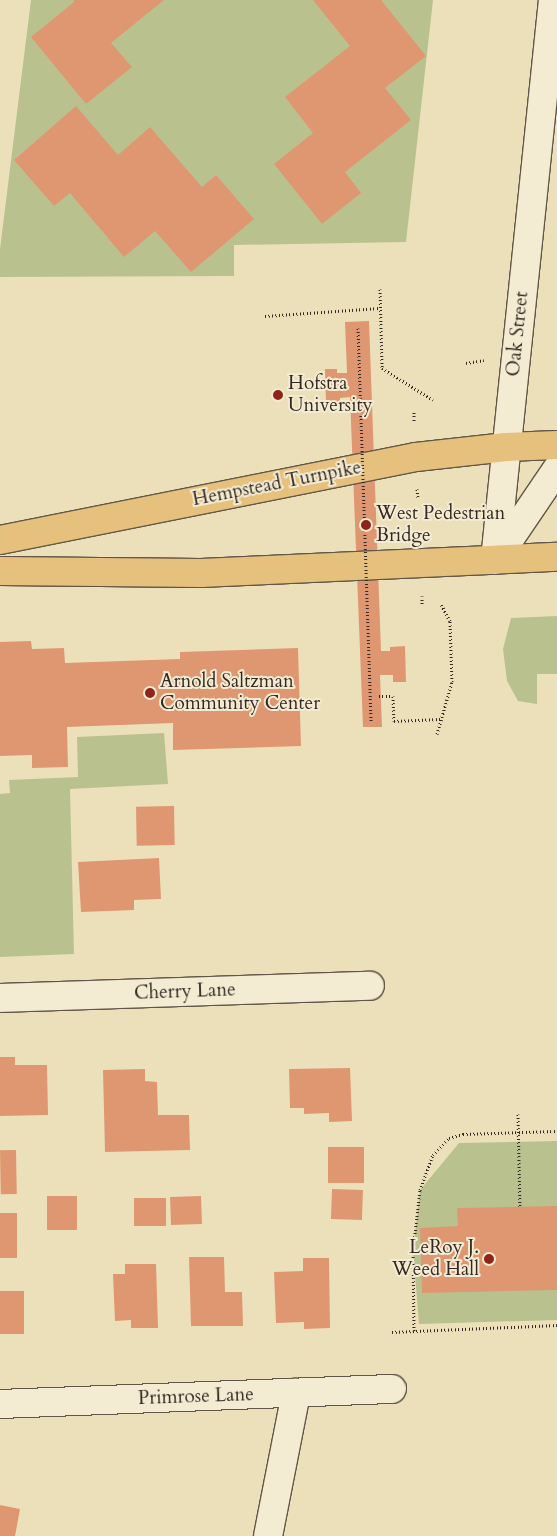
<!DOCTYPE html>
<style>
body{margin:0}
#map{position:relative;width:557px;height:1536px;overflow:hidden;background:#ece0ba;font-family:Cardo,serif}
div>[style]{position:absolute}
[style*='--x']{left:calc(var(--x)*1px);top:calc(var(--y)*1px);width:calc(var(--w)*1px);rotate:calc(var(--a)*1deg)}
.green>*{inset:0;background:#b9c28f}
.building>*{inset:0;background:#df9771;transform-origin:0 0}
.path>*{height:3px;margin-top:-1.5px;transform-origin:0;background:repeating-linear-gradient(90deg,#342822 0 1px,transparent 0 3.5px)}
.roads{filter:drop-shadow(1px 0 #625648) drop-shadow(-1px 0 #625648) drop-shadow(0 1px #625648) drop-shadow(0 -1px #625648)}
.street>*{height:28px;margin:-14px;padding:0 14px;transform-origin:14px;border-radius:14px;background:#f3ebd2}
.secondary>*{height:28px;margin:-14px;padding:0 14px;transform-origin:14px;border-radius:14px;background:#f3ebd2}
.primary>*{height:28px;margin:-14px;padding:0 14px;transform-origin:14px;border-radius:14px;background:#e6c07d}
.path-bridge>*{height:3px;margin-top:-1.5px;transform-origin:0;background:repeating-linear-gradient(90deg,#342822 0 1px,transparent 0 3.5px)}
.dots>*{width:14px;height:14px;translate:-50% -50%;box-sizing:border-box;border:2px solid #f3ebd2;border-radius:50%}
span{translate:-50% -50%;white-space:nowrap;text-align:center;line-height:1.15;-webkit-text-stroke:4px #f3ebd2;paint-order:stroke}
.street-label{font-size:19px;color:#342822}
.poi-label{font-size:19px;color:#342822}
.left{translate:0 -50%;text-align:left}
.right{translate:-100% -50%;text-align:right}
</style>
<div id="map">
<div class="green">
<i style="clip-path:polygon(31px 0,433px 0,406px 242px,234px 245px,234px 276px,0 277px,0 249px)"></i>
<i style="clip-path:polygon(557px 616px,557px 674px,537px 674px,537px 704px,518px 701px,507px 681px,503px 649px,511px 618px)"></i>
<i style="clip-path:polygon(164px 733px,168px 784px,70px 789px,74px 954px,0 957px,0 794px,10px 793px,9px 780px,78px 777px,77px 737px)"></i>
<i style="clip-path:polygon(557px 1141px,557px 1320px,419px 1324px,413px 1251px,420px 1190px,459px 1143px)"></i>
</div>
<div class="building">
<i style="clip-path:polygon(73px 0,164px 0,111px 43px,132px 67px,86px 104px,31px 37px,74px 2px)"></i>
<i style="clip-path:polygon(313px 0,381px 0,426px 56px,385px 88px,411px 120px,345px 172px,361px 193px,322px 224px,274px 164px,313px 133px,285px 97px,350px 46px)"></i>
<i style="clip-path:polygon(76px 106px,118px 155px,150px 127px,202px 187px,216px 175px,254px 219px,191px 272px,155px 231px,124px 257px,70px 193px,54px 206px,14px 160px)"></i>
<i style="clip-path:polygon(369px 321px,381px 651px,390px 651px,390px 647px,405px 646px,406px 682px,393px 682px,393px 675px,380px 675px,382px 727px,363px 727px,350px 397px,340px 398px,340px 402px,326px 403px,325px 369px,337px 369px,337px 373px,347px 373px,345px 322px)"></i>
<i style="clip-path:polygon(31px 641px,32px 649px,64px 648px,65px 663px,180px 659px,180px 652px,298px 648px,301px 746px,173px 750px,173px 723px,67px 727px,68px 767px,32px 768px,32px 755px,0 756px,0 642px)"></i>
<i style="left:174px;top:806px;width:39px;height:38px;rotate:89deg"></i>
<i style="clip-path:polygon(159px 858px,161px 899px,134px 900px,134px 910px,81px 912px,78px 862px)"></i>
<i style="clip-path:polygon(0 1057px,15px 1057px,15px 1065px,47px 1065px,48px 1115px,0 1116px)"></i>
<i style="clip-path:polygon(350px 1068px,352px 1121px,329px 1122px,329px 1113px,304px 1114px,304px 1108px,290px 1108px,289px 1069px)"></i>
<i style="clip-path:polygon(145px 1069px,145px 1081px,157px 1082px,158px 1115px,189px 1115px,190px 1150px,105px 1152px,103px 1070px)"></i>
<i style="left:328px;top:1147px;width:36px;height:36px"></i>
<i style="left:16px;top:1150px;width:44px;height:16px;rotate:89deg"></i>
<i style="left:332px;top:1189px;width:31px;height:30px;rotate:2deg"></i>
<i style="left:47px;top:1196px;width:30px;height:34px"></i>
<i style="left:201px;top:1196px;width:28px;height:31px;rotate:88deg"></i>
<i style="left:166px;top:1198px;width:28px;height:32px;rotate:90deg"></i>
<i style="clip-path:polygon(557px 1206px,557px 1290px,422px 1293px,420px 1228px,458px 1226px,457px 1208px)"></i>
<i style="left:0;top:1213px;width:17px;height:45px"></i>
<i style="clip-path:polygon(189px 1257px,224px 1257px,225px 1292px,242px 1292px,243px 1326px,191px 1326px)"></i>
<i style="clip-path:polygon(303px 1258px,329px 1258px,330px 1328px,304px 1329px,304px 1322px,276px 1323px,274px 1272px,303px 1271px)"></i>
<i style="clip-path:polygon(125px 1264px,156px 1264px,158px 1328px,131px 1328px,131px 1320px,115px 1321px,113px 1274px,125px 1274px)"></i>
<i style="left:0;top:1291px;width:24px;height:43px"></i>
<i style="clip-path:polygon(0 1505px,20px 1509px,15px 1536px,0 1536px)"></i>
</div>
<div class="path">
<i style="--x:380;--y:289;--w:79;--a:88.5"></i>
<i style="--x:382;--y:368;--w:60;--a:32.1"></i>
<i style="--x:265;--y:316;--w:115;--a:-4"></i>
<i style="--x:466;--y:363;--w:18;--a:-9"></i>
<i style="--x:414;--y:412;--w:10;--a:90"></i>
<i style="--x:417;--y:489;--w:9;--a:84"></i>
<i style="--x:422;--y:596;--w:8;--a:90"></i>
<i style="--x:379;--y:696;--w:14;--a:0"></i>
<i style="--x:393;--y:696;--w:25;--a:88"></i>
<i style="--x:394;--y:721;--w:47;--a:-2.4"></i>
<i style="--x:437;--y:734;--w:54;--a:-73.9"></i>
<i style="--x:452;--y:682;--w:61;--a:-91.9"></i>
<i style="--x:450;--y:621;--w:19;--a:-118"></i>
<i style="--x:518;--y:1114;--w:93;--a:88.8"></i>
<i style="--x:414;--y:1331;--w:80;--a:-90.7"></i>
<i style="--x:413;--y:1251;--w:61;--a:-83.5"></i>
<i style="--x:420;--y:1190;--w:37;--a:-70"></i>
<i style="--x:433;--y:1155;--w:23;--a:-47"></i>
<i style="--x:449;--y:1138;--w:15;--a:-16"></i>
<i style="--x:463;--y:1134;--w:94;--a:-1.8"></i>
<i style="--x:392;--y:1332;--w:165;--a:-2.4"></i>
</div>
<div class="roads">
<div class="street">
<i style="--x:0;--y:998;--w:370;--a:-1.9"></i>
<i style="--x:0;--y:1404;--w:392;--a:-2.2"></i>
<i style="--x:268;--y:1536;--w:146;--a:-78.9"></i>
</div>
<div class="secondary">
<i style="--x:496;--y:559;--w:109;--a:-55.9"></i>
<i style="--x:495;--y:560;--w:563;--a:-84.09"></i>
</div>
<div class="primary">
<i style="--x:0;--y:540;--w:424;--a:-11.3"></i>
<i style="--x:416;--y:457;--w:91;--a:-6.3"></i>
<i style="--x:506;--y:447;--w:51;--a:-2.2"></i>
<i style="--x:0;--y:571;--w:201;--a:0.6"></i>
<i style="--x:201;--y:573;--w:356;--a:-2.6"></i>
</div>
</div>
<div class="path-bridge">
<i style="--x:358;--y:328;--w:395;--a:88.1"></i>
</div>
<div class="dots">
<i style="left:278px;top:395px;background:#8f2418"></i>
<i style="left:366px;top:525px;background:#8f2418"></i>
<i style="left:150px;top:693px;background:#8f2418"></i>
<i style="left:489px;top:1259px;background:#8f2418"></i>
</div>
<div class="street-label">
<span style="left:518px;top:334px;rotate:-84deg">Oak Street</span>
<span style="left:277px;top:484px;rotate:-11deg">Hempstead Turnpike</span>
<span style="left:185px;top:992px;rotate:-2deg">Cherry Lane</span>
<span style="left:196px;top:1397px;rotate:-2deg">Primrose Lane</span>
</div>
<div class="poi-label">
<span class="left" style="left:288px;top:395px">Hofstra<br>University</span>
<span class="left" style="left:376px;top:525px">West Pedestrian<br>Bridge</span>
<span class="left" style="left:160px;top:693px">Arnold Saltzman<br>Community Center</span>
<span class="right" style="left:479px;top:1259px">LeRoy J.<br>Weed Hall</span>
</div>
</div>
